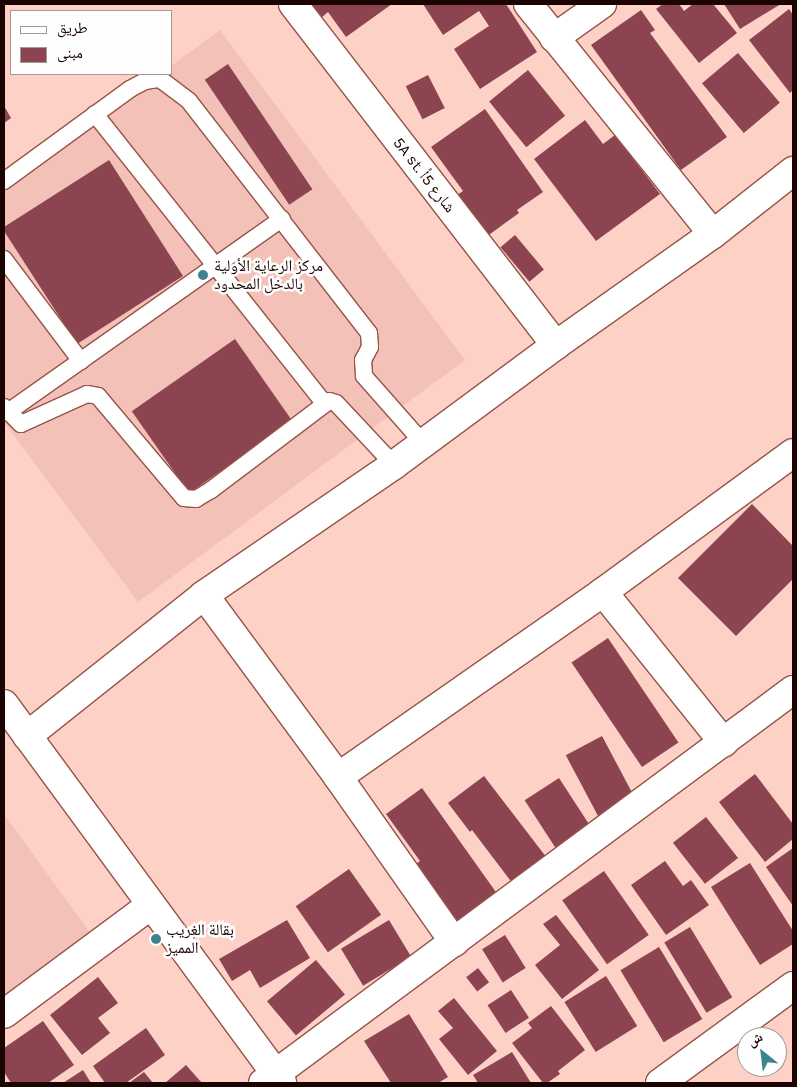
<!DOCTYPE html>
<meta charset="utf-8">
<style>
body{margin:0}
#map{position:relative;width:797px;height:1087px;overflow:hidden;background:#fed1c7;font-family:Karla,"Noto Naskh Arabic",sans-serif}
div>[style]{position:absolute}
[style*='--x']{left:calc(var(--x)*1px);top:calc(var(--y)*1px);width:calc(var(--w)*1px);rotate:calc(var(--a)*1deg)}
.built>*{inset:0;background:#f3c1b7}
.building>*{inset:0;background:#8c4550;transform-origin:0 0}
.roads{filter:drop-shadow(1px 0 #955448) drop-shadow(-1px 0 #955448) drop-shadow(0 1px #955448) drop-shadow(0 -1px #955448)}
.service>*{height:16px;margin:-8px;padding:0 8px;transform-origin:8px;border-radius:8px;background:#fff}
.minor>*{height:28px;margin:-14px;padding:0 14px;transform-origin:14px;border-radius:14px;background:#fff}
.tertiary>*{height:28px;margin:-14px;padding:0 14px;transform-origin:14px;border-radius:14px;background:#fff}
.dots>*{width:14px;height:14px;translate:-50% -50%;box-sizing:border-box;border:2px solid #fefefe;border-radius:50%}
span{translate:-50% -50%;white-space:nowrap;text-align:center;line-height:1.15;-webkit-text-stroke:5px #fefefe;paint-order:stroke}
.street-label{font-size:16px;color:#1b0402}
.poi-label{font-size:16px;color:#1b0402}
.left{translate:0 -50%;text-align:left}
.frame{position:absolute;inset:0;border:5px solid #1b0402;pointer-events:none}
.legend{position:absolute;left:10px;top:10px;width:162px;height:65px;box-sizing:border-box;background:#fefefe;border:1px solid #a39a99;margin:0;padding:6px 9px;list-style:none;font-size:15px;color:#1b0402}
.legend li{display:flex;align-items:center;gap:10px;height:25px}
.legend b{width:25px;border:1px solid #a39a99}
.north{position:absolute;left:737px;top:1027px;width:50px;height:50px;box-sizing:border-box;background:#fefefe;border:1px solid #a39a99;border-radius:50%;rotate:331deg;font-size:14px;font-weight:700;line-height:20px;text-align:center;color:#1b0402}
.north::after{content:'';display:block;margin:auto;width:18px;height:22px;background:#3e8390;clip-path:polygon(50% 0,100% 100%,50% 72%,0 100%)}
</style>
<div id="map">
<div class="built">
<i style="clip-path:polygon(220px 30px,465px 360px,138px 602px,4px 422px,4px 191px,161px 74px,171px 74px,171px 66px)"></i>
<i style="clip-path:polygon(4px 814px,91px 934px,4px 997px)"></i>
</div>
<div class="building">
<i style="clip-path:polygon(310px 4px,392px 4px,346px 37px,328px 12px,321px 18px)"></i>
<i style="clip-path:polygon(423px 4px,506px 4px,537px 52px,480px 89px,454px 49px,489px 26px,479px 11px,443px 35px)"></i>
<i style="clip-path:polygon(663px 4px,679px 4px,684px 11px,693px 4px,713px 4px,737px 33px,699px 63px,656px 9px)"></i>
<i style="clip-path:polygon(724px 4px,781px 4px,740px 29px)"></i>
<i style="clip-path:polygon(789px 9px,793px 15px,793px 90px,790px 93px,749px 40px)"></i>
<i style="clip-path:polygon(641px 10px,655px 30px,650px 33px,727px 137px,681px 170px,591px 45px)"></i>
<i style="left:738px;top:53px;width:65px;height:47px;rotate:50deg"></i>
<i style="left:228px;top:64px;width:151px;height:28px;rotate:56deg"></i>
<i style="left:528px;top:70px;width:59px;height:50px;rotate:51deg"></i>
<i style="left:428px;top:75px;width:37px;height:25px;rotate:63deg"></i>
<i style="clip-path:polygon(4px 106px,11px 118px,4px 123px)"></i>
<i style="clip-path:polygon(485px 109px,543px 192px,517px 210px,519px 213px,486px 237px,457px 195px,463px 191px,431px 147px)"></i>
<i style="clip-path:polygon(585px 120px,603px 144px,615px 135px,660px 194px,596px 241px,534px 159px)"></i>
<i style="clip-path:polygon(109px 160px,183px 276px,77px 344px,4px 231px,4px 227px)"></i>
<i style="left:515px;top:235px;width:45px;height:19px;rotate:50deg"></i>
<i style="left:235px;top:339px;width:100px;height:126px;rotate:55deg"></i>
<i style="clip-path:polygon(752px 504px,793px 546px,793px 579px,736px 636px,678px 578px)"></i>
<i style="left:608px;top:638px;width:126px;height:44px;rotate:56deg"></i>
<i style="left:602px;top:736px;width:69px;height:41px;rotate:62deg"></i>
<i style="clip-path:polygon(755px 774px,793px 824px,793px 839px,765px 862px,719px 802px)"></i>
<i style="clip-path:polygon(484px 776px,550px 862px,516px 888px,472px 830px,470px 832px,448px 803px)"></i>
<i style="left:559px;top:778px;width:59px;height:41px;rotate:57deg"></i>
<i style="clip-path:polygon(422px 788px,498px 895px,458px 923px,416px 864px,420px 861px,386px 814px)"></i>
<i style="left:706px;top:817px;width:52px;height:42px;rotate:52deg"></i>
<i style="clip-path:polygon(793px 848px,793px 906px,766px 867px)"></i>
<i style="clip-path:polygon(665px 861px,683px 886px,691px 880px,709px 905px,666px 935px,631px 885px)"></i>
<i style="clip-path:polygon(750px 863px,793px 931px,793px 944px,760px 965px,711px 887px)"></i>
<i style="left:349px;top:869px;width:56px;height:65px;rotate:55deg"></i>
<i style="left:604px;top:871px;width:78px;height:51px;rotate:55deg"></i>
<i style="clip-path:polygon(556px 915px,599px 970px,562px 999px,535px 965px,560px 945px,543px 924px)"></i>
<i style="clip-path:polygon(287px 920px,310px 958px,260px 988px,250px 970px,232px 981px,219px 959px)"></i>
<i style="left:389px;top:920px;width:43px;height:56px;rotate:59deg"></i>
<i style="left:690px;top:927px;width:82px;height:30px;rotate:59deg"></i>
<i style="left:505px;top:935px;width:39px;height:27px;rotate:58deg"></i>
<i style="left:659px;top:947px;width:84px;height:45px;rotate:59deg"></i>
<i style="left:316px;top:960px;width:45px;height:64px;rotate:50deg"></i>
<i style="left:478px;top:968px;width:18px;height:15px;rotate:52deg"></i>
<i style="left:606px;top:976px;width:59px;height:49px;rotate:58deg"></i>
<i style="clip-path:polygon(98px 977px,118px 1003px,98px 1018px,110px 1033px,82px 1055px,50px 1015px)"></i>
<i style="left:511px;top:990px;width:33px;height:28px;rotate:57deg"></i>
<i style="clip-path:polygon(454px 998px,497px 1051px,468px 1075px,439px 1039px,453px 1028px,438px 1011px)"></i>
<i style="clip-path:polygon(551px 1006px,585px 1050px,558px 1071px,560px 1074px,547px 1083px,543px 1083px,512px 1043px,532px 1028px,528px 1023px)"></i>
<i style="clip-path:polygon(409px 1014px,448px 1077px,438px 1083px,391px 1083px,364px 1041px)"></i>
<i style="clip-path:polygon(43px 1021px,74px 1065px,48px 1083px,11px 1083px,4px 1072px,4px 1048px)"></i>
<i style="clip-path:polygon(146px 1028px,165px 1055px,126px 1083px,105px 1083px,93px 1066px)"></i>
<i style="clip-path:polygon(512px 1052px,531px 1083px,478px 1083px,473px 1075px)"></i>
<i style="clip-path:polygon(186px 1065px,202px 1083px,165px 1083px)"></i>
<i style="clip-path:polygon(83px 1070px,91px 1083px,63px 1083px)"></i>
<i style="clip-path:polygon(144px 1072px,153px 1083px,129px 1083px)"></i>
</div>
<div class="roads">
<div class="service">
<i style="--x:95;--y:114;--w:369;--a:51.6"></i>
<i style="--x:4;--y:181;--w:156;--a:-36.1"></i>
<i style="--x:130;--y:89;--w:17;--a:-28"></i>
<i style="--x:145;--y:81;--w:15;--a:-8"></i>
<i style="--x:160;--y:79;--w:36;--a:37"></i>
<i style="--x:189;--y:101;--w:294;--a:52.2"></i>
<i style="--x:369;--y:333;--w:14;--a:86"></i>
<i style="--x:370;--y:347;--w:15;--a:118"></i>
<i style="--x:363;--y:360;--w:16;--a:86"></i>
<i style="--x:364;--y:376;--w:89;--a:48.6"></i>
<i style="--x:4;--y:259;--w:128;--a:53"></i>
<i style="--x:4;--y:407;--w:24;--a:45"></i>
<i style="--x:21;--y:424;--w:72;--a:-24.4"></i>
<i style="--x:87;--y:394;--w:11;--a:10"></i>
<i style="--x:98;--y:396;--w:133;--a:49.9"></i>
<i style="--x:184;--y:498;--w:12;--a:5"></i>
<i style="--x:196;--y:499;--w:17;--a:-31"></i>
<i style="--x:211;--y:490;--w:148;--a:-37"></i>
<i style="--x:329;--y:401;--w:7;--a:16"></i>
<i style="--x:336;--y:403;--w:85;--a:46.9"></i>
<i style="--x:8;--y:412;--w:335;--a:-35.2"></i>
</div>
<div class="minor">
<i style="--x:293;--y:4;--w:431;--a:52.4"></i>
<i style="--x:528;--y:4;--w:295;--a:51.2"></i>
<i style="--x:554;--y:38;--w:59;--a:-35.3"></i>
<i style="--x:603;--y:592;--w:193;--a:51.3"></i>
<i style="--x:204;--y:595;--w:226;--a:53.6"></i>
<i style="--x:338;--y:777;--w:202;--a:54.9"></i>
<i style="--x:4;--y:704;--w:470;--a:53.7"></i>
<i style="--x:27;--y:736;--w:226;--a:-38.5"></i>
<i style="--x:204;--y:595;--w:230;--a:-34.4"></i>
<i style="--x:394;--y:465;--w:202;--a:-36.5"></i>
<i style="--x:556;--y:345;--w:192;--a:-35.3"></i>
<i style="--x:713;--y:234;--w:102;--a:-38.2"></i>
<i style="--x:338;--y:777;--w:323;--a:-34.9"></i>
<i style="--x:603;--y:592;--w:235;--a:-36.2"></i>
<i style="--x:4;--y:1014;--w:183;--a:-36.6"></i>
<i style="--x:263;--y:1083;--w:660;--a:-36.56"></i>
</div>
<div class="tertiary">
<i style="--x:660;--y:1083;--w:165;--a:-36.1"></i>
</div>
</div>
<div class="dots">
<i style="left:203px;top:275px;background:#3e8390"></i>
<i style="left:156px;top:939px;background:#3e8390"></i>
</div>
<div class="street-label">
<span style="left:424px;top:175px;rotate:52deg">5A st. شارع 5أ</span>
</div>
<div class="poi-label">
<span class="left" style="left:214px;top:275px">مركز الرعاية الأولية<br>بالدخل المحدود</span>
<span class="left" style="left:166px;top:939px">بقالة الغريب<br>المميز</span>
</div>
<div class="frame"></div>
<ul class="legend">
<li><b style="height:6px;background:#fff"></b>طريق</li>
<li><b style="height:14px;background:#8c4550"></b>مبنى</li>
</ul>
<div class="north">ش</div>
</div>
